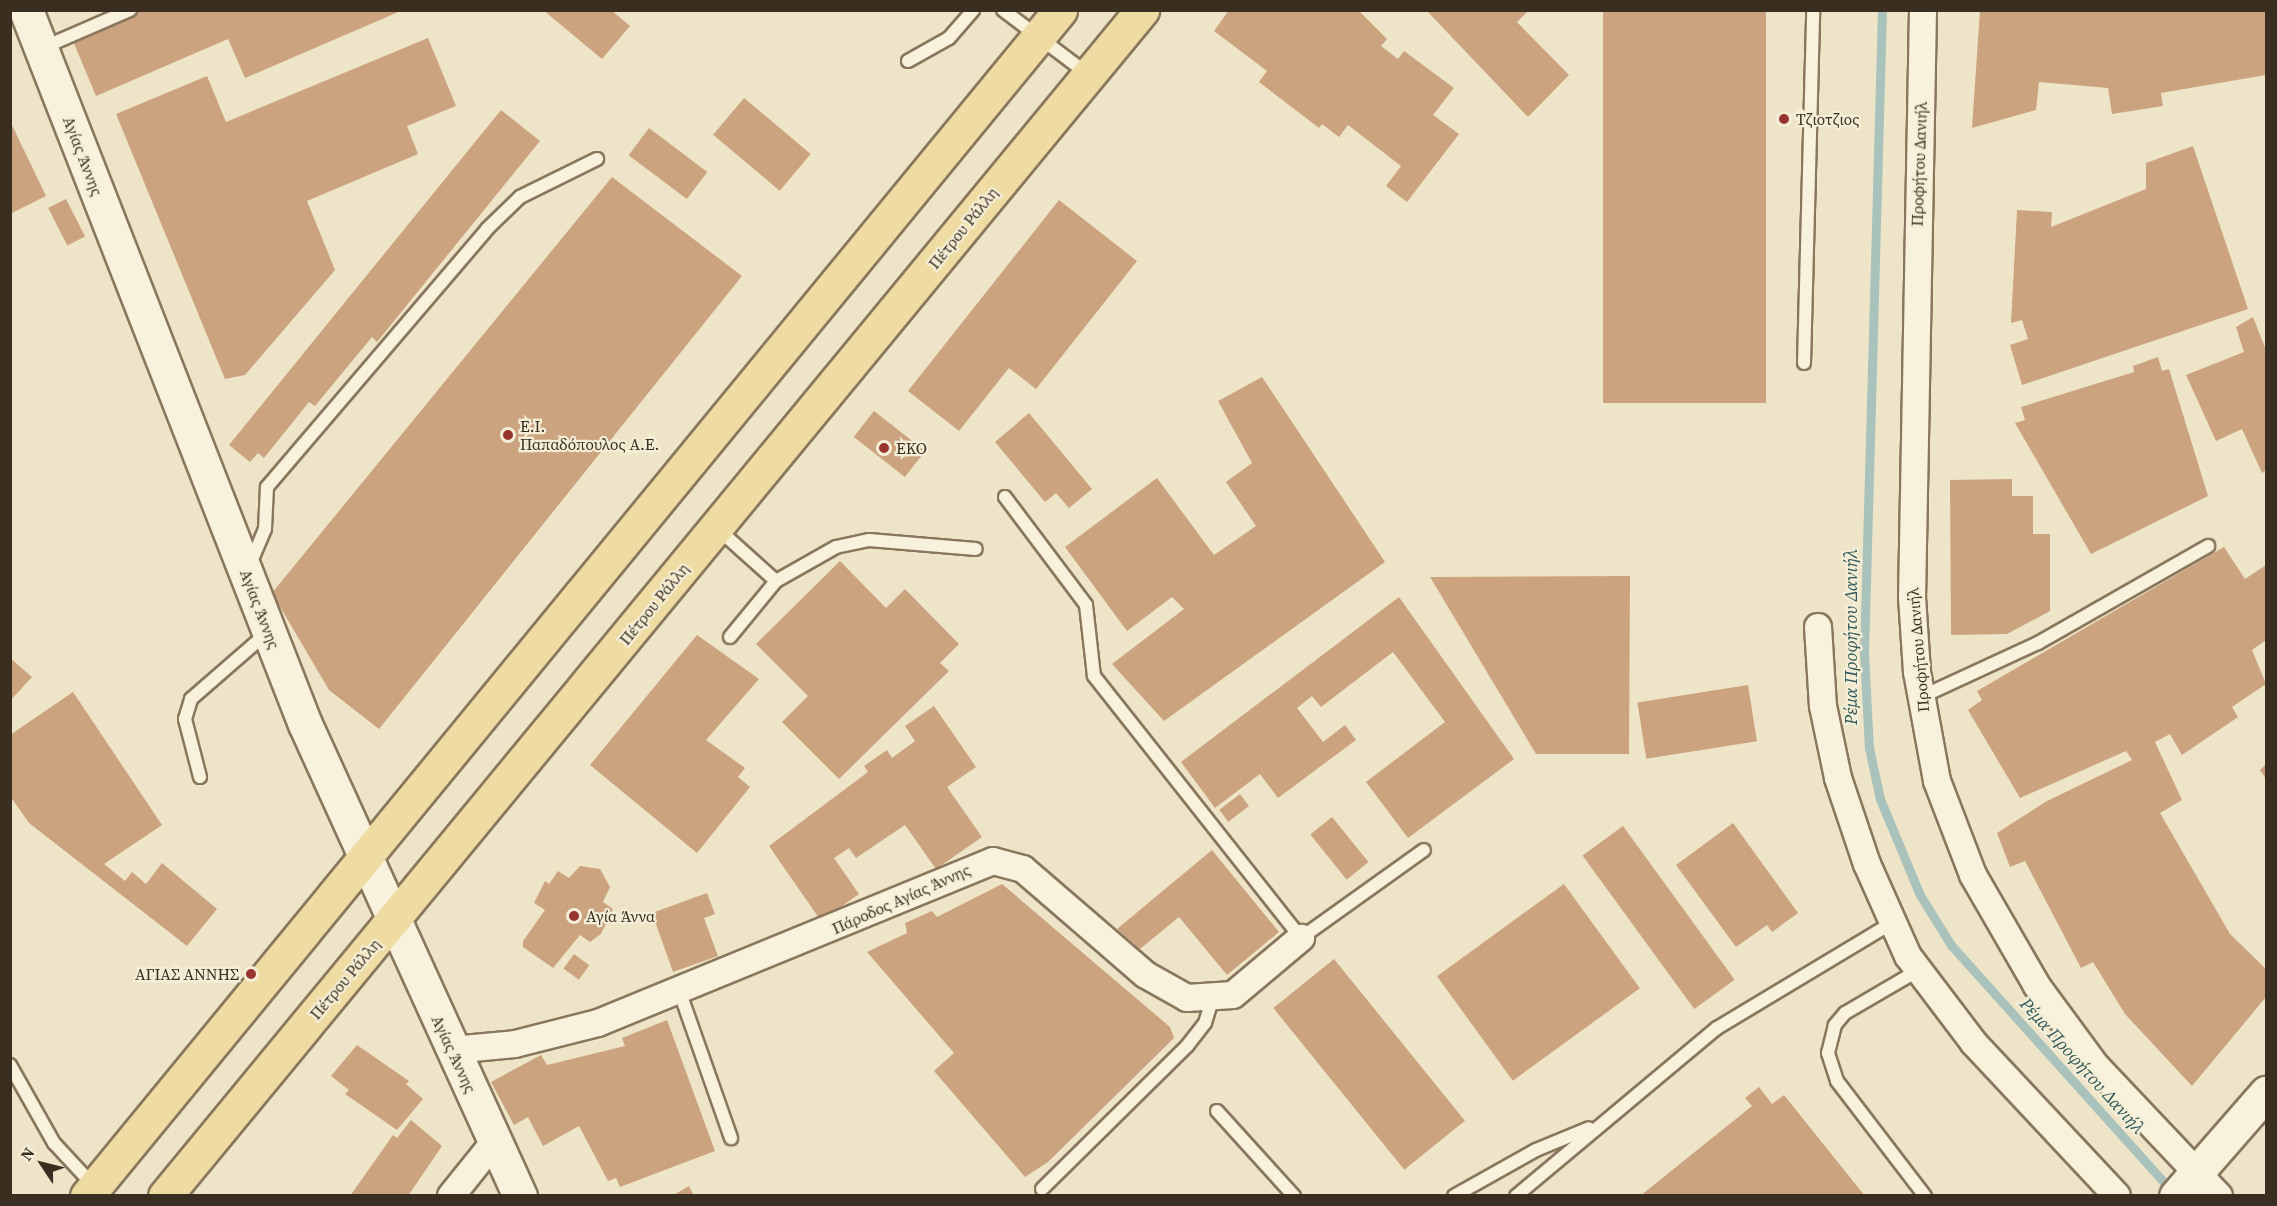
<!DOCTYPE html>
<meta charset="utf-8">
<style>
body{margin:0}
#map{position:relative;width:2277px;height:1206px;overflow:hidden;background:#eee5c8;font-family:"Source Serif 4",serif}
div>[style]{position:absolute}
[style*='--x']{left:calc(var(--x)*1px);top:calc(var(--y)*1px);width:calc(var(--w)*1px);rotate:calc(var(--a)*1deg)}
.stream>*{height:9px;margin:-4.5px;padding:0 4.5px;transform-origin:4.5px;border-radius:4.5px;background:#a9c2bc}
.building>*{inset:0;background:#cba37f;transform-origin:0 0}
.roads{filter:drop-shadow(2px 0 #89775d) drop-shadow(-2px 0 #89775d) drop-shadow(0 2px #89775d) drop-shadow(0 -2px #89775d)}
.lane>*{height:12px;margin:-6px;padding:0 6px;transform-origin:6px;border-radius:6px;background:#f8f1db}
.street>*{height:26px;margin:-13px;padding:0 13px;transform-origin:13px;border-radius:13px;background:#f8f1db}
.secondary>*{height:33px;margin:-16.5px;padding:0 16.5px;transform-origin:16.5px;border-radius:16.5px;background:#f8f1db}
.primary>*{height:33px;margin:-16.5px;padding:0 16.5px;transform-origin:16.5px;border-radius:16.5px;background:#efdca2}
.dots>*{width:16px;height:16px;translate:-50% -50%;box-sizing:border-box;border:3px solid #f5eed7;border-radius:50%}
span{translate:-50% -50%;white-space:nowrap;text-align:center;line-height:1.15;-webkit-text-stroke:4.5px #f5eed7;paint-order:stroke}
.poi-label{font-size:16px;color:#3a2e20}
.left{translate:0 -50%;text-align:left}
.right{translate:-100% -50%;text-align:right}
.street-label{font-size:16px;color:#3a2e20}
.water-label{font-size:18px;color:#305959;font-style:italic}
.frame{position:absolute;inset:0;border:12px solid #3a2e20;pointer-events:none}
.north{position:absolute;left:12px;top:1134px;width:60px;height:60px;-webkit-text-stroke:4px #f5eed7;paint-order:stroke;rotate:305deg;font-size:16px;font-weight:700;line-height:24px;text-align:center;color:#3a2e20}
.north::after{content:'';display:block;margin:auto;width:21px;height:27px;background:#3a2e20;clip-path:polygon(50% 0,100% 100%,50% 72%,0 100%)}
</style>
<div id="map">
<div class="stream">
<i style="--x:1882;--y:10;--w:643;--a:91.6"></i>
<i style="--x:1864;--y:653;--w:95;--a:87"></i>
<i style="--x:1869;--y:748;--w:52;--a:77.8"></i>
<i style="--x:1880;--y:799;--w:104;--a:67.4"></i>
<i style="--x:1920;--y:895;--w:59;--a:58.2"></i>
<i style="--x:1951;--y:945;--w:332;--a:48.1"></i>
</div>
<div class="building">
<i style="clip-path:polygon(144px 10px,403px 10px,245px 78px,228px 39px,96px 96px,73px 41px)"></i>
<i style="clip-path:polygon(543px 10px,611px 10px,630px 26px,602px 59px)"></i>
<i style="clip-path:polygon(1229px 10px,1358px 10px,1387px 39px,1381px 46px,1398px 59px,1404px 51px,1454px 88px,1433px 115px,1459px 134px,1407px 202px,1386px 186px,1401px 166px,1348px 125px,1339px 137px,1322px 124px,1319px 128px,1259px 82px,1267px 71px,1214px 31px)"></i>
<i style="clip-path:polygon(1426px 10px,1529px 10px,1517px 22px,1569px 75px,1528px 117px)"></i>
<i style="left:1603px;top:10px;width:163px;height:393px"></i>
<i style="clip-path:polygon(1980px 10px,2266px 10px,2266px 75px,2161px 93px,2163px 106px,2112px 114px,2108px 88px,2039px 82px,2036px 110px,1972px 128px)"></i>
<i style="clip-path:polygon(428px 38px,456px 106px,407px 126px,418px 154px,307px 201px,335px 270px,245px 375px,225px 379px,116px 114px,207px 76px,226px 122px)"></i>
<i style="left:744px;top:98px;width:87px;height:48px;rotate:40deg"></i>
<i style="clip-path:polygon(501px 110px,540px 141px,377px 342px,372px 337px,315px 406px,309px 402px,264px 458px,258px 453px,250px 462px,229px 445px)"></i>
<i style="clip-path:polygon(10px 121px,46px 196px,10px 214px)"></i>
<i style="left:649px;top:128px;width:73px;height:34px;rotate:37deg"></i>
<i style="clip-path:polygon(2193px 146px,2248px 309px,2022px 385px,2010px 345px,2028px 339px,2022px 320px,2011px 323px,2017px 210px,2052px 212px,2051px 227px,2146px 189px,2146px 163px)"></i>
<i style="clip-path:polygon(612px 177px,742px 276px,379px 729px,329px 690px,272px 593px)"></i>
<i style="left:66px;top:199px;width:42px;height:20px;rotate:63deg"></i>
<i style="clip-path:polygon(1059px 200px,1137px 261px,1036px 389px,1009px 368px,959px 431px,908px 391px)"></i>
<i style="clip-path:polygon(2253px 317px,2266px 350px,2266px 470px,2262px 473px,2242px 429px,2216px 441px,2186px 375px,2244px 352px,2236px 327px)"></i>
<i style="clip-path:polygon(2158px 357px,2162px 371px,2169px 369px,2208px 496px,2091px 554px,2015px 423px,2025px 420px,2021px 407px,2134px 372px,2133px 366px)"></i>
<i style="clip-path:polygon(1262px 377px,1385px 562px,1164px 721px,1112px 664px,1184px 609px,1172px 597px,1127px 631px,1065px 547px,1157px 478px,1214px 555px,1256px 526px,1226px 482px,1252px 463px,1218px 401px)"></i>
<i style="left:874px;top:411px;width:65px;height:33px;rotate:38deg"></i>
<i style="clip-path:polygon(1029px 413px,1092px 489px,1069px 508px,1056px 493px,1045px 502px,995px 442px)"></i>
<i style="clip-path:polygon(2012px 479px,2012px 496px,2033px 496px,2033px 534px,2050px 534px,2050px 611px,2007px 634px,1951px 635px,1950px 480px)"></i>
<i style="clip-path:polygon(2224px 547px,2245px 579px,2266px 565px,2266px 640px,2252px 650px,2266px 684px,2232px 707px,2238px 717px,2182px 755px,2170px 734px,2155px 742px,2182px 800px,2160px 813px,2230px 934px,2266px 969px,2266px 997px,2192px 1086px,2125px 1014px,2093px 962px,2081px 968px,2025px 861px,2010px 867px,1997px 833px,2047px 801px,2132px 760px,2126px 751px,2020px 798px,1968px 710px,1982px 700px,1977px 691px)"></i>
<i style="clip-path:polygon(840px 561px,886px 608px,905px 589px,959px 644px,940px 663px,949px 671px,839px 779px,782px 722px,808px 696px,756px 644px)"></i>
<i style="clip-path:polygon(1630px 576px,1629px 754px,1536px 754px,1430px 577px)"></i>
<i style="clip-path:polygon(1399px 597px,1514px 759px,1408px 838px,1366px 782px,1445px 722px,1393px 652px,1321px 707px,1312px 696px,1297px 708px,1323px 742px,1345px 725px,1356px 740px,1278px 798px,1260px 774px,1215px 808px,1181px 762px)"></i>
<i style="clip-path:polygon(697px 635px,759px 679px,706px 740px,745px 768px,738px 777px,750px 787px,697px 853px,590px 765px)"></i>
<i style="clip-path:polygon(10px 658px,32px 677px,10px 701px)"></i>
<i style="left:1748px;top:685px;width:57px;height:112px;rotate:81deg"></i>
<i style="clip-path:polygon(73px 692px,162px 825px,104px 864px,125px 881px,132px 872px,146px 884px,162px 863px,217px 909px,187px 946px,29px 823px,10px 796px,10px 735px)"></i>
<i style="clip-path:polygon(934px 706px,976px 767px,947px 787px,982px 837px,936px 869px,905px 825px,856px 858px,849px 848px,834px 858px,859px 894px,821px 921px,769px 846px,868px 772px,864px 766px,887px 750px,892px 758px,915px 741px,905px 726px)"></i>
<i style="clip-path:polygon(2266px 764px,2266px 779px,2260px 770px)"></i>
<i style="left:1240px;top:794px;width:15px;height:26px;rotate:53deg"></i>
<i style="left:1332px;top:817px;width:58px;height:28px;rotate:51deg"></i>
<i style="clip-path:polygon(1733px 823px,1798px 913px,1772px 932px,1767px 925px,1736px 947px,1676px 865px)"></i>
<i style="left:1623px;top:826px;width:190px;height:50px;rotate:54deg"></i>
<i style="clip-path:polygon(1212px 850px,1279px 932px,1227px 975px,1179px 917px,1140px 949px,1117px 929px)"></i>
<i style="clip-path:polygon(580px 866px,600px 869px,610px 887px,603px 902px,613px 909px,601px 934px,590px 942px,580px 935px,553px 968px,523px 947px,523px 941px,545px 910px,534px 903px,545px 881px,549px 884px,558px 871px,569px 878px)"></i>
<i style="clip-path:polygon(1002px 884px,1170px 1027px,1174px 1038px,1048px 1162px,1025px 1177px,934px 1071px,954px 1053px,867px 952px,907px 933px,905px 923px,932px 911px,937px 917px)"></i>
<i style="left:1564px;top:884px;width:129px;height:157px;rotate:54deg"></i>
<i style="clip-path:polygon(707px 893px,715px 914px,704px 918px,718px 956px,673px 972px,652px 913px)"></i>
<i style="left:574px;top:954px;width:19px;height:18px;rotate:36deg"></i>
<i style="left:1334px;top:959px;width:208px;height:78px;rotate:51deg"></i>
<i style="clip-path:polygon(667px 1020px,715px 1151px,620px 1187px,616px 1178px,608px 1181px,579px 1126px,543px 1146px,528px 1117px,514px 1125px,491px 1082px,541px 1055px,547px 1065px,625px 1046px,622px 1038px)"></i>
<i style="clip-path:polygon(357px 1045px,409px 1081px,406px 1084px,423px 1099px,397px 1130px,345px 1094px,349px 1090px,331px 1076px)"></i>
<i style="clip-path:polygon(1759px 1087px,1772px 1104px,1784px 1095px,1865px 1196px,1640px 1196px,1752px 1106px,1745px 1098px)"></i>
<i style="clip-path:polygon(411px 1120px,442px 1146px,408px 1196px,350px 1196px,393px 1135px,397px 1138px)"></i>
<i style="clip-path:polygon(689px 1186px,694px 1196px,672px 1196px)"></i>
</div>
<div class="roads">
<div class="lane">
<i style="--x:1003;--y:10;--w:108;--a:37.1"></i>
<i style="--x:42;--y:48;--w:96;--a:-23.4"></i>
<i style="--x:908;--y:61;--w:47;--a:-29.3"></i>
<i style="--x:949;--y:38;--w:37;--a:-49"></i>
<i style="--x:1804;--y:363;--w:353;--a:-88.5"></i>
<i style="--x:1005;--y:497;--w:135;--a:53.1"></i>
<i style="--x:1086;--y:605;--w:71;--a:83.6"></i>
<i style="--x:1094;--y:676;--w:334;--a:51.7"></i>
<i style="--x:1301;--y:938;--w:151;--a:-35.6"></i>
<i style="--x:718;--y:529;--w:78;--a:41.9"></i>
<i style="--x:776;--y:581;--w:69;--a:-29.5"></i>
<i style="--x:836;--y:547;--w:34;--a:-12"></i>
<i style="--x:869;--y:540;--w:107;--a:4.8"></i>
<i style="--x:248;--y:569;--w:43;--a:-67"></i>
<i style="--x:265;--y:529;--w:42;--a:-87.3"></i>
<i style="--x:267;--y:487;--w:339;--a:-49.5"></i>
<i style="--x:487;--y:229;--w:46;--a:-44.1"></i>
<i style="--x:520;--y:197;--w:86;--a:-26.3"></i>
<i style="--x:730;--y:637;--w:72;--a:-50.6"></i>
<i style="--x:1921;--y:697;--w:129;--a:-24.8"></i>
<i style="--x:2038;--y:643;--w:196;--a:-29.7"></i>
<i style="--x:200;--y:777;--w:60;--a:-104.5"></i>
<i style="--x:185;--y:719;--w:21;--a:-73"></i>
<i style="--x:191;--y:699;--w:102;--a:-41"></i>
<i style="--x:1917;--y:971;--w:83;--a:149.7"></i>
<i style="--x:1845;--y:1013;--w:16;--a:130"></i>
<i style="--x:1835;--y:1025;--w:29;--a:104"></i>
<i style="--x:1828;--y:1053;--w:29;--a:72"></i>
<i style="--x:1837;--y:1081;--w:145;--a:52.6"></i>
<i style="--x:680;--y:993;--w:154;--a:70.6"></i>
<i style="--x:10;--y:1065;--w:90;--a:60.6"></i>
<i style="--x:54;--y:1143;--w:59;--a:47.1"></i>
<i style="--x:1217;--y:1111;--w:115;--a:47.8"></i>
<i style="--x:1042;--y:1189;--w:204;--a:-44.6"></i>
<i style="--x:1187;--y:1046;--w:29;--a:-52"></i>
<i style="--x:1205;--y:1023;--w:24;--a:-73"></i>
<i style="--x:1454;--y:1196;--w:94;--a:-29.3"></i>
<i style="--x:1536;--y:1150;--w:57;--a:-22.5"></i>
<i style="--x:1516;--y:1196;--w:262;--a:-39.9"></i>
<i style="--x:1717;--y:1028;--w:204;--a:-31"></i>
</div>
<div class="street">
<i style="--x:1923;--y:10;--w:587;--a:91.07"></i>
<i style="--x:1912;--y:597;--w:75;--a:86.2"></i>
<i style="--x:1917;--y:672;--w:111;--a:79.6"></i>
<i style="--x:1937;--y:781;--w:101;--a:69"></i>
<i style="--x:1973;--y:875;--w:128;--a:60"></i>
<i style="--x:2037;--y:986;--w:99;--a:53.6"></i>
<i style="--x:2096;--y:1066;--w:179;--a:46.6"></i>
<i style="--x:1818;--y:627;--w:79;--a:86.4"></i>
<i style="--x:1823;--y:706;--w:74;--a:78.2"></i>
<i style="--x:1838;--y:778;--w:91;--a:71.4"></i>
<i style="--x:1867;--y:864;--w:101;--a:66"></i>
<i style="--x:1908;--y:956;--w:109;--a:52.8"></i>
<i style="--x:1974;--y:1043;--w:209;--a:46.9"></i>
<i style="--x:452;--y:1050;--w:63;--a:-5.4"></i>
<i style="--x:515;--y:1044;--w:86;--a:-14.2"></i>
<i style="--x:598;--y:1023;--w:427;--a:-22.3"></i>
<i style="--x:993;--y:861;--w:31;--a:15"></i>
<i style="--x:1023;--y:869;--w:162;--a:40.8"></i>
<i style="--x:1146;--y:975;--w:47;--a:29.3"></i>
<i style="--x:1187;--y:998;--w:46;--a:-3.7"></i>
<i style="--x:1233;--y:995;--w:89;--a:-40"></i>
<i style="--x:451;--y:1196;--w:72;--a:-51.2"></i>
</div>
<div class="secondary">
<i style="--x:26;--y:10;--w:767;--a:68.66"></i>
<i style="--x:305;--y:724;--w:519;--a:65.51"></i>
<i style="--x:2176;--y:1196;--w:137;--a:-48.9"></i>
</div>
<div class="primary">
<i style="--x:87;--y:1196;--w:1534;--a:-50.63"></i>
<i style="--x:165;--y:1196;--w:1537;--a:-50.52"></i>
</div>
</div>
<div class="dots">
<i style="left:1784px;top:119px;background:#97342e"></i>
<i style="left:508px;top:435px;background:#97342e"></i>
<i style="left:884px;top:448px;background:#97342e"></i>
<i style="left:574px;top:916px;background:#97342e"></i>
<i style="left:251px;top:974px;background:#97342e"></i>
</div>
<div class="poi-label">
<span class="left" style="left:1796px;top:119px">Τζιοτζιος</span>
<span class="left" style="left:520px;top:435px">Ε.Ι.<br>Παπαδόπουλος Α.Ε.</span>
<span class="left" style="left:896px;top:448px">EKO</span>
<span class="left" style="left:586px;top:916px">Αγία Άννα</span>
<span class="right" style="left:239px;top:974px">ΑΓΙΑΣ ΑΝΝΗΣ</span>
</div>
<div class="street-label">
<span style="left:83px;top:156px;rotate:69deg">Αγίας Άννης</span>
<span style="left:1919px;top:164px;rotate:-88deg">Προφήτου Δανιήλ</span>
<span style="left:963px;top:228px;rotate:-51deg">Πέτρου Ράλλη</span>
<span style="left:654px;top:604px;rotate:-51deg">Πέτρου Ράλλη</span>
<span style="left:260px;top:609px;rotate:69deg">Αγίας Άννης</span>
<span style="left:1918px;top:650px;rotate:-95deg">Προφήτου Δανιήλ</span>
<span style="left:901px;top:899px;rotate:-24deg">Πάροδος Αγίας Άννης</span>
<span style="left:345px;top:979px;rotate:-50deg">Πέτρου Ράλλη</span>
<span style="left:454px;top:1054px;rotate:65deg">Αγίας Άννης</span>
</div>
<div class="water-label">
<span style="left:1851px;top:637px;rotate:-90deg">Ρέμα Προφήτου Δανιήλ</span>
<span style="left:2082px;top:1066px;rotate:48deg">Ρέμα Προφήτου Δανιήλ</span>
</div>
<div class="frame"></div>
<div class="north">N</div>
</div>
